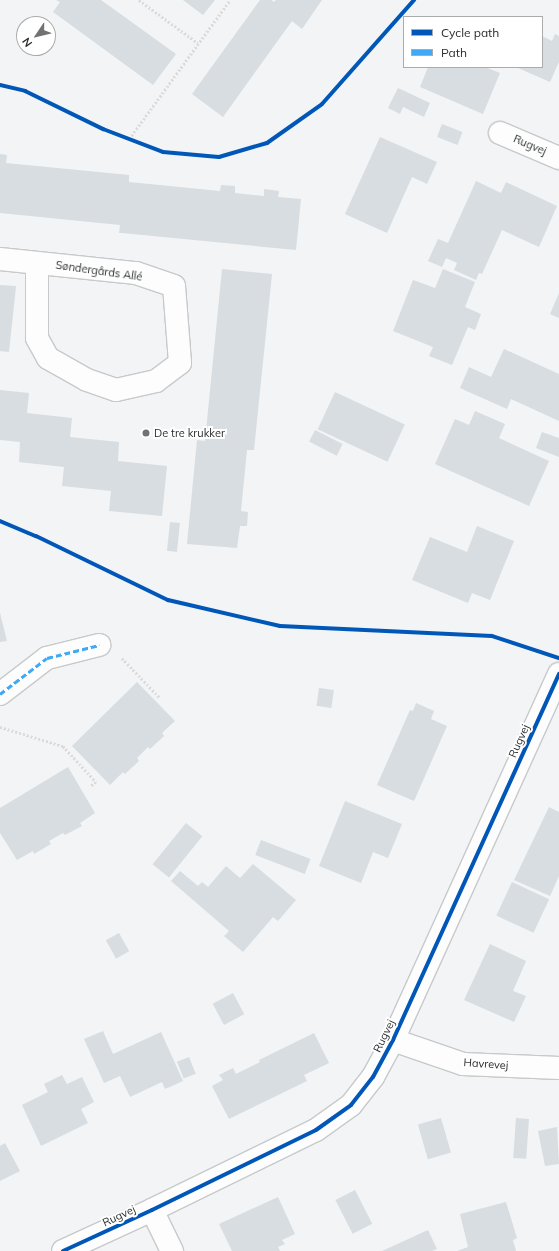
<!DOCTYPE html>
<meta charset="utf-8">
<style>
body{margin:0}
#map{position:relative;width:559px;height:1251px;overflow:hidden;background:#f2f4f6;font-family:Mulish,sans-serif}
div>[style]{position:absolute}
[style*='--x']{left:calc(var(--x)*1px);top:calc(var(--y)*1px);width:calc(var(--w)*1px);rotate:calc(var(--a)*1deg)}
.building>*{inset:0;background:#d7dde1;transform-origin:0 0}
.path>*{height:2.5px;margin-top:-1.25px;transform-origin:0;background:repeating-linear-gradient(90deg,#dbdbdc 0 2px,transparent 0 4px)}
.roads{filter:drop-shadow(1px 0 #c7c9cb) drop-shadow(-1px 0 #c7c9cb) drop-shadow(0 1px #c7c9cb) drop-shadow(0 -1px #c7c9cb)}
.minor>*{height:22px;margin:-11px;padding:0 11px;transform-origin:11px;border-radius:11px;background:#fdfdfe}
.quiet>*{height:3px;margin-top:-1.5px;transform-origin:0;background:repeating-linear-gradient(90deg,#3fa9f5 0 6px,transparent 0 9px)}
.cycleway>*{height:4px;margin:-2px;padding:0 2px;transform-origin:2px;border-radius:2px;background:#0057b8}
.dots>*{width:11px;height:11px;translate:-50% -50%;box-sizing:border-box;border:2px solid #fff;border-radius:50%}
span{translate:-50% -50%;white-space:nowrap;text-align:center;line-height:1.15;-webkit-text-stroke:4px #fff;paint-order:stroke}
.street-label{font-size:11px;color:#2a2c2d}
.poi-label{font-size:11px;color:#2a2c2d}
.left{translate:0 -50%;text-align:left}
.legend{position:absolute;left:403px;top:16px;width:140px;height:52px;box-sizing:border-box;background:#fff;border:1px solid #aaabab;margin:0;padding:5px 7px;list-style:none;font-size:12px;color:#2a2c2d}
.legend li{display:flex;align-items:center;gap:8px;height:20px}
.legend b{width:20px;border:1px solid #aaabab}
.north{position:absolute;left:16px;top:16px;width:40px;height:40px;box-sizing:border-box;background:#fff;border:1px solid #aaabab;border-radius:50%;rotate:235deg;font-size:11px;font-weight:700;line-height:16px;text-align:center;color:#2a2c2d}
.north::after{content:'';display:block;margin:auto;width:14px;height:18px;background:#707273;clip-path:polygon(50% 0,100% 100%,50% 72%,0 100%)}
</style>
<div id="map">
<div class="building">
<i style="clip-path:polygon(56px 0,101px 0,176px 54px,153px 85px,53px 12px,60px 2px)"></i>
<i style="clip-path:polygon(183px 0,215px 0,203px 15px)"></i>
<i style="clip-path:polygon(260px 0,271px 0,274px 2px,276px 0,322px 0,302px 29px,292px 21px,223px 117px,192px 94px)"></i>
<i style="clip-path:polygon(555px 34px,559px 36px,559px 62px,550px 82px,518px 68px,542px 67px,542px 36px,552px 41px)"></i>
<i style="clip-path:polygon(428px 67px,485px 67px,500px 73px,483px 114px,420px 87px)"></i>
<i style="clip-path:polygon(398px 88px,430px 103px,424px 117px,403px 107px,400px 114px,388px 108px)"></i>
<i style="left:442px;top:124px;width:22px;height:14px;rotate:21deg"></i>
<i style="clip-path:polygon(380px 137px,437px 162px,427px 184px,412px 177px,387px 233px,345px 214px)"></i>
<i style="clip-path:polygon(0 154px,7px 155px,6px 163px,129px 175px,129px 182px,220px 191px,221px 185px,235px 186px,235px 193px,264px 196px,264px 189px,279px 191px,278px 197px,301px 199px,296px 250px,122px 233px,119px 233px,120px 225px,0 213px)"></i>
<i style="clip-path:polygon(476px 181px,501px 193px,506px 182px,557px 206px,539px 247px,502px 230px,482px 274px,479px 273px,476px 280px,454px 270px,457px 263px,446px 258px,442px 267px,428px 261px,438px 239px,448px 243px)"></i>
<i style="clip-path:polygon(222px 269px,272px 274px,254px 450px,247px 450px,241px 511px,248px 512px,247px 526px,240px 526px,237px 548px,187px 544px,197px 440px,205px 441px)"></i>
<i style="clip-path:polygon(443px 269px,475px 282px,465px 307px,481px 314px,475px 330px,468px 327px,452px 365px,429px 356px,433px 347px,393px 331px,413px 280px,435px 288px)"></i>
<i style="clip-path:polygon(0 285px,16px 286px,9px 352px,0 351px)"></i>
<i style="clip-path:polygon(559px 293px,559px 318px,550px 314px)"></i>
<i style="clip-path:polygon(504px 349px,559px 374px,559px 421px,511px 399px,507px 409px,460px 388px,469px 367px,491px 377px)"></i>
<i style="clip-path:polygon(0 390px,29px 393px,27px 413px,72px 418px,70px 437px,119px 442px,118px 461px,167px 466px,162px 516px,109px 511px,111px 491px,62px 486px,64px 467px,19px 462px,20px 442px,0 440px)"></i>
<i style="left:335px;top:392px;width:77px;height:41px;rotate:25deg"></i>
<i style="clip-path:polygon(475px 411px,505px 424px,499px 438px,549px 461px,529px 506px,435px 464px,455px 419px,469px 425px)"></i>
<i style="left:315px;top:430px;width:31px;height:13px;rotate:27deg"></i>
<i style="clip-path:polygon(542px 432px,559px 438px,559px 457px,536px 448px)"></i>
<i style="left:170px;top:522px;width:10px;height:29px;rotate:6deg"></i>
<i style="clip-path:polygon(477px 526px,514px 541px,490px 600px,472px 593px,468px 603px,412px 580px,430px 537px,467px 552px)"></i>
<i style="clip-path:polygon(0 613px,7px 641px,0 642px)"></i>
<i style="clip-path:polygon(137px 682px,175px 721px,162px 733px,164px 736px,150px 749px,148px 747px,137px 758px,139px 761px,125px 774px,123px 772px,110px 785px,72px 746px)"></i>
<i style="left:319px;top:688px;width:15px;height:18px;rotate:8deg"></i>
<i style="clip-path:polygon(416px 703px,434px 711px,431px 719px,447px 726px,414px 801px,377px 785px,410px 710px,413px 711px)"></i>
<i style="clip-path:polygon(68px 767px,95px 813px,80px 823px,82px 826px,65px 835px,63px 833px,49px 841px,51px 844px,34px 854px,33px 851px,17px 860px,0 833px,0 808px)"></i>
<i style="clip-path:polygon(345px 801px,402px 824px,388px 858px,373px 852px,361px 883px,319px 866px)"></i>
<i style="clip-path:polygon(549px 807px,559px 812px,559px 876px,550px 896px,514px 880px)"></i>
<i style="left:186px;top:823px;width:21px;height:53px;rotate:39deg"></i>
<i style="left:261px;top:840px;width:53px;height:16px;rotate:21deg"></i>
<i style="clip-path:polygon(253px 864px,296px 900px,278px 921px,273px 917px,243px 952px,224px 936px,229px 931px,171px 881px,180px 871px,198px 886px,202px 882px,208px 887px,226px 866px,240px 878px)"></i>
<i style="left:512px;top:882px;width:41px;height:37px;rotate:25deg"></i>
<i style="left:119px;top:933px;width:21px;height:15px;rotate:61deg"></i>
<i style="clip-path:polygon(490px 944px,526px 961px,513px 991px,526px 996px,514px 1022px,464px 1000px)"></i>
<i style="left:233px;top:993px;width:24px;height:23px;rotate:62deg"></i>
<i style="clip-path:polygon(103px 1031px,113px 1054px,161px 1032px,183px 1081px,165px 1089px,162px 1082px,130px 1097px,120px 1076px,104px 1083px,84px 1039px)"></i>
<i style="clip-path:polygon(314px 1033px,329px 1063px,304px 1075px,307px 1081px,229px 1119px,212px 1086px,223px 1080px,219px 1075px,233px 1068px,236px 1074px,260px 1062px,259px 1060px)"></i>
<i style="left:189px;top:1057px;width:18px;height:13px;rotate:68deg"></i>
<i style="clip-path:polygon(62px 1075px,67px 1084px,82px 1077px,94px 1102px,81px 1109px,88px 1123px,41px 1146px,22px 1105px,48px 1092px,44px 1084px)"></i>
<i style="left:441px;top:1118px;width:36px;height:24px;rotate:74deg"></i>
<i style="left:516px;top:1118px;width:13px;height:40px;rotate:4deg"></i>
<i style="clip-path:polygon(557px 1127px,559px 1164px,545px 1166px,538px 1131px)"></i>
<i style="clip-path:polygon(5px 1143px,20px 1171px,0 1181px,0 1146px)"></i>
<i style="left:355px;top:1190px;width:38px;height:22px;rotate:63deg"></i>
<i style="clip-path:polygon(278px 1197px,295px 1234px,282px 1240px,285px 1244px,278px 1247px,280px 1251px,232px 1251px,219px 1224px)"></i>
<i style="clip-path:polygon(506px 1202px,517px 1238px,513px 1240px,516px 1251px,457px 1251px,468px 1247px,460px 1214px)"></i>
<i style="clip-path:polygon(428px 1230px,437px 1249px,432px 1251px,382px 1251px)"></i>
</div>
<div class="path">
<i style="--x:139;--y:0;--w:73;--a:36.1"></i>
<i style="--x:129;--y:139;--w:172;--a:-54"></i>
<i style="--x:122;--y:658;--w:55;--a:46.5"></i>
<i style="--x:0;--y:727;--w:66;--a:16.8"></i>
<i style="--x:63;--y:746;--w:49;--a:47.5"></i>
<i style="--x:96;--y:782;--w:8;--a:140"></i>
</div>
<div class="roads">
<div class="minor">
<i style="--x:500;--y:133;--w:64;--a:23"></i>
<i style="--x:0;--y:259;--w:137;--a:5.9"></i>
<i style="--x:136;--y:273;--w:40;--a:18.9"></i>
<i style="--x:174;--y:286;--w:77;--a:85.5"></i>
<i style="--x:180;--y:363;--w:30;--a:143"></i>
<i style="--x:156;--y:381;--w:41;--a:167.3"></i>
<i style="--x:116;--y:390;--w:31;--a:-161"></i>
<i style="--x:87;--y:380;--w:45;--a:-150.6"></i>
<i style="--x:48;--y:358;--w:23;--a:-119"></i>
<i style="--x:37;--y:338;--w:75;--a:-90"></i>
<i style="--x:0;--y:694;--w:59;--a:-37.5"></i>
<i style="--x:47;--y:658;--w:54;--a:-14"></i>
<i style="--x:393;--y:1040;--w:74;--a:18.9"></i>
<i style="--x:463;--y:1064;--w:96;--a:2.4"></i>
<i style="--x:152;--y:1210;--w:46;--a:64"></i>
<i style="--x:63;--y:1251;--w:98;--a:-24.7"></i>
<i style="--x:152;--y:1210;--w:182;--a:-26"></i>
<i style="--x:316;--y:1130;--w:43;--a:-35.5"></i>
<i style="--x:351;--y:1105;--w:36;--a:-52"></i>
<i style="--x:373;--y:1077;--w:42;--a:-61.6"></i>
<i style="--x:393;--y:1040;--w:402;--a:-65.6"></i>
</div>
</div>
<div class="quiet">
<i style="--x:0;--y:694;--w:59;--a:-37.5"></i>
<i style="--x:47;--y:658;--w:54;--a:-14"></i>
</div>
<div class="cycleway">
<i style="--x:0;--y:85;--w:26;--a:13"></i>
<i style="--x:25;--y:91;--w:87;--a:26"></i>
<i style="--x:103;--y:129;--w:64;--a:21"></i>
<i style="--x:163;--y:152;--w:56;--a:5.1"></i>
<i style="--x:219;--y:157;--w:50;--a:-16.3"></i>
<i style="--x:267;--y:143;--w:67;--a:-35.3"></i>
<i style="--x:322;--y:104;--w:139;--a:-48.5"></i>
<i style="--x:0;--y:521;--w:39;--a:23"></i>
<i style="--x:36;--y:536;--w:147;--a:25.9"></i>
<i style="--x:168;--y:600;--w:115;--a:13.1"></i>
<i style="--x:280;--y:626;--w:212;--a:2.7"></i>
<i style="--x:492;--y:636;--w:71;--a:18.2"></i>
<i style="--x:63;--y:1251;--w:98;--a:-24.7"></i>
<i style="--x:152;--y:1210;--w:182;--a:-26"></i>
<i style="--x:316;--y:1130;--w:43;--a:-35.5"></i>
<i style="--x:351;--y:1105;--w:36;--a:-52"></i>
<i style="--x:373;--y:1077;--w:42;--a:-61.6"></i>
<i style="--x:393;--y:1040;--w:402;--a:-65.6"></i>
</div>
<div class="dots">
<i style="left:146px;top:433px;background:#707273"></i>
</div>
<div class="street-label">
<span style="left:530px;top:145px;rotate:23deg">Rugvej</span>
<span style="left:99px;top:271px;rotate:8deg">Søndergårds Allé</span>
<span style="left:519px;top:741px;rotate:-66deg">Rugvej</span>
<span style="left:384px;top:1036px;rotate:-64deg">Rugvej</span>
<span style="left:486px;top:1064px;rotate:4deg">Havrevej</span>
<span style="left:119px;top:1216px;rotate:-25deg">Rugvej</span>
</div>
<div class="poi-label">
<span class="left" style="left:154px;top:433px">De tre krukker</span>
</div>
<ul class="legend">
<li><b style="height:5px;background:#0057b8"></b>Cycle path</li>
<li><b style="height:5px;background:#3fa9f5"></b>Path</li>
</ul>
<div class="north">N</div>
</div>
